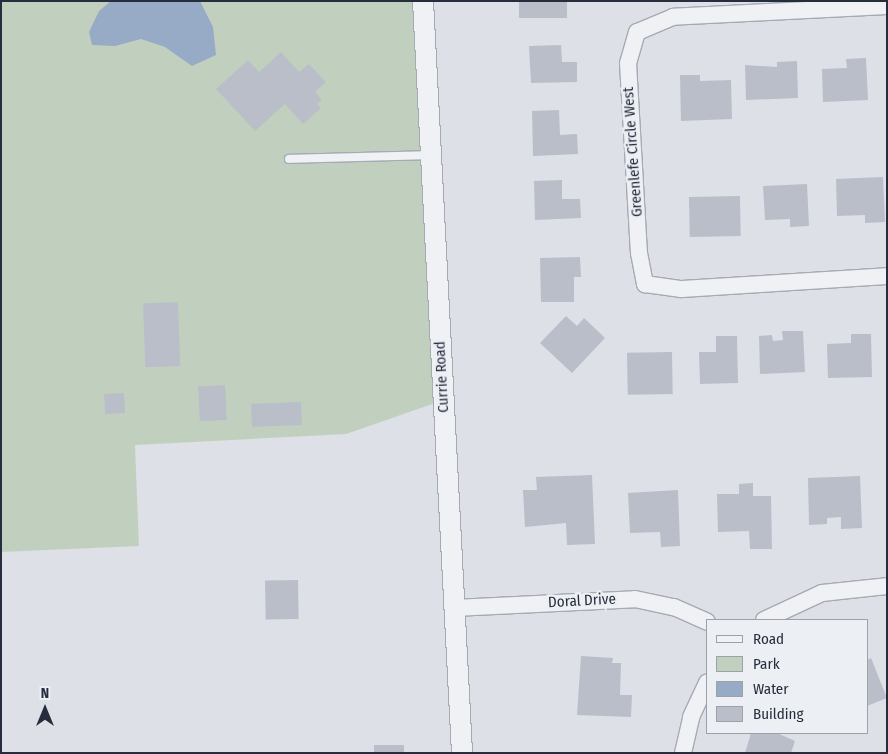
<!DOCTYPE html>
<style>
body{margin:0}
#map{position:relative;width:888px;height:754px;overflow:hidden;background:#dde0e6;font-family:"Fira Sans Condensed",sans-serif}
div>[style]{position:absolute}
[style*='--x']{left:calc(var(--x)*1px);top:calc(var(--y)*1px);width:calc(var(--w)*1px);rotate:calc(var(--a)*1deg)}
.green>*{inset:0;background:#c1d0be}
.water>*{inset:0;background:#98abc6}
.building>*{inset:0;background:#babec9;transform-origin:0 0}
.roads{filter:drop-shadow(1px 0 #a6aab3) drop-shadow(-1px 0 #a6aab3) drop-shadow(0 1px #a6aab3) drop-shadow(0 -1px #a6aab3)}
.service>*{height:8px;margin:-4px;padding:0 4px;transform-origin:4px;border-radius:4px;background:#eff1f5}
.minor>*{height:16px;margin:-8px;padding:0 8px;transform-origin:8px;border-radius:8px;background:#eff1f5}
.tertiary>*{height:20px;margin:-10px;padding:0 10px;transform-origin:10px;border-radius:10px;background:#eff1f5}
span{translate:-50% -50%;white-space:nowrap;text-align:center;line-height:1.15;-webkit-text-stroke:5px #eceff4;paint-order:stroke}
.street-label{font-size:15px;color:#262d3c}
.frame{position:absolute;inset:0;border:2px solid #262d3c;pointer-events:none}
.legend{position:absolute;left:706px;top:619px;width:162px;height:115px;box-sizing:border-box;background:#eceff4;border:1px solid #9da1aa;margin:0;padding:6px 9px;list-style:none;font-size:15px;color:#262d3c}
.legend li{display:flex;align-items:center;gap:10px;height:25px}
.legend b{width:25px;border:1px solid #9da1aa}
.north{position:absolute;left:20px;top:684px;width:50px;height:50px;-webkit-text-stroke:4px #eceff4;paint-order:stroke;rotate:0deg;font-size:14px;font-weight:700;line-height:20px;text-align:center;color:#262d3c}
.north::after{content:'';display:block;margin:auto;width:18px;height:22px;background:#262d3c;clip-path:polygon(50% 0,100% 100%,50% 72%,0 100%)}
</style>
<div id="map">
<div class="green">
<i style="clip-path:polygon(1px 1px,421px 1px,441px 401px,346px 434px,135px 445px,139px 546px,1px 552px)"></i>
</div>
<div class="water">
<i style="clip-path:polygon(111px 1px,200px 1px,213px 27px,216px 55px,192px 66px,165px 47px,141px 39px,115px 46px,92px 45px,89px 32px,99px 11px)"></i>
</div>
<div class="building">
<i style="left:519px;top:1px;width:48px;height:17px"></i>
<i style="clip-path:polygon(561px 45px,562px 62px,577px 62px,577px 82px,531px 83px,529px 46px)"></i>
<i style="clip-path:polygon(281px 52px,299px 72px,309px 64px,326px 82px,315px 92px,322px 100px,317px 104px,321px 108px,303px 124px,285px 104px,255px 131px,216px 89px,248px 60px,259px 72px)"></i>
<i style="clip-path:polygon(866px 58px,868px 100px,823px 102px,822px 69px,847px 68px,846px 59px)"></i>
<i style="clip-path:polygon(797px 61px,798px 98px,746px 100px,745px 65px,777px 67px,777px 62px)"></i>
<i style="clip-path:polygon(680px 75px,700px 75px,700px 81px,731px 80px,732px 119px,681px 121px)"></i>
<i style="clip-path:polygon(559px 110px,560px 135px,577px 134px,578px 154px,533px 156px,532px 111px)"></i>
<i style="clip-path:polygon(883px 177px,885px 222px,865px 223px,865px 215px,837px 216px,836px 179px)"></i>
<i style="clip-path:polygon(562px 180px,562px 199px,580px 199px,581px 218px,535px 220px,534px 181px)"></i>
<i style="clip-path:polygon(807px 184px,809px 226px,790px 227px,790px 219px,765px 220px,763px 186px)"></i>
<i style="left:740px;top:196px;width:40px;height:51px;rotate:89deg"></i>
<i style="clip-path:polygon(580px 257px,581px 277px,574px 277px,574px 302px,541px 302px,540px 258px)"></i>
<i style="left:178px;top:302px;width:64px;height:35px;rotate:88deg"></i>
<i style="clip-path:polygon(566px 316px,577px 326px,584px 318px,605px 338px,572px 373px,540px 343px)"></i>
<i style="clip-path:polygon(782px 331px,803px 331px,805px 372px,760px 374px,759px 336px,772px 335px,773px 341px,783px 340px)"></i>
<i style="clip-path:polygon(851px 334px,871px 334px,872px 377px,828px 378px,827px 344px,851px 343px)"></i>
<i style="clip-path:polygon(716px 336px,737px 336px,738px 383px,700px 384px,699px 352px,716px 352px)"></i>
<i style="left:672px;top:352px;width:42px;height:45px;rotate:89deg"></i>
<i style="left:225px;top:385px;width:35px;height:27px;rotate:87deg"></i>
<i style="left:124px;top:393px;width:20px;height:20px;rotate:87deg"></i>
<i style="left:301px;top:402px;width:23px;height:50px;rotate:88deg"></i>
<i style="clip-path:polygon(592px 475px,595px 544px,567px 545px,566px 523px,525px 527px,523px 490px,537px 490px,536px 477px)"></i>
<i style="clip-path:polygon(860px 476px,862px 528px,841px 529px,841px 517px,827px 518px,827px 524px,809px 525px,808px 478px)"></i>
<i style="clip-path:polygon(753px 483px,753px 496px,771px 496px,772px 549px,750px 549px,749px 531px,718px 532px,717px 494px,739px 494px,739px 484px)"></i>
<i style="clip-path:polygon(678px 490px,680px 546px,661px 547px,660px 532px,630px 533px,628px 493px)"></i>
<i style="left:298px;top:580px;width:39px;height:33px;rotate:89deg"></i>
<i style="clip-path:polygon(581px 656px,613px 658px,612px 663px,621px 663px,620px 695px,632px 695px,631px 717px,577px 715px)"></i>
<i style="clip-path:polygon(871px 658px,887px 698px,867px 706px,867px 660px)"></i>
<i style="clip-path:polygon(751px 733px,777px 733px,795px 741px,791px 753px,745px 753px)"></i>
<i style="left:404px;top:745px;width:8px;height:30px;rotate:90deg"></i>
</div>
<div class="roads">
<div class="service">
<i style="--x:289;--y:159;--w:140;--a:-1.6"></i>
</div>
<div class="minor">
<i style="--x:887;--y:6;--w:214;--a:177.1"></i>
<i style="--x:673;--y:17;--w:39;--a:157"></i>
<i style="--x:637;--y:32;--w:32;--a:106"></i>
<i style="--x:628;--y:63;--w:190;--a:86.7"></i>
<i style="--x:639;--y:253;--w:32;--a:79"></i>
<i style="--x:645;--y:284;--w:37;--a:8"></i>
<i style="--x:682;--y:289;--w:205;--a:-3.6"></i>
<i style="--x:454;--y:608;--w:181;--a:-2.8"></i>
<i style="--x:635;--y:599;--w:40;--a:12"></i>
<i style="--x:674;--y:607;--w:36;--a:24"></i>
<i style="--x:764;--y:620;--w:64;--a:-25"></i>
<i style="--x:822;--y:593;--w:65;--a:-6.1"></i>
<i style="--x:683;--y:753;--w:37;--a:-77"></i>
<i style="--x:691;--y:717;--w:38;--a:-65"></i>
</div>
<div class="tertiary">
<i style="--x:423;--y:1;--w:753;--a:87.03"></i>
</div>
</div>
<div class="street-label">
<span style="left:633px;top:152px;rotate:-94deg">Greenlefe Circle West</span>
<span style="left:442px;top:377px;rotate:-93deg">Currie Road</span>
<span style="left:582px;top:601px;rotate:-3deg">Doral Drive</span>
</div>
<div class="frame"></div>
<ul class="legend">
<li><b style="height:6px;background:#eff1f5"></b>Road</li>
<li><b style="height:14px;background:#c1d0be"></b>Park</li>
<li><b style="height:14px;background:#98abc6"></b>Water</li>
<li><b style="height:14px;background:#babec9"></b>Building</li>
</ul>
<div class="north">N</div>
</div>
